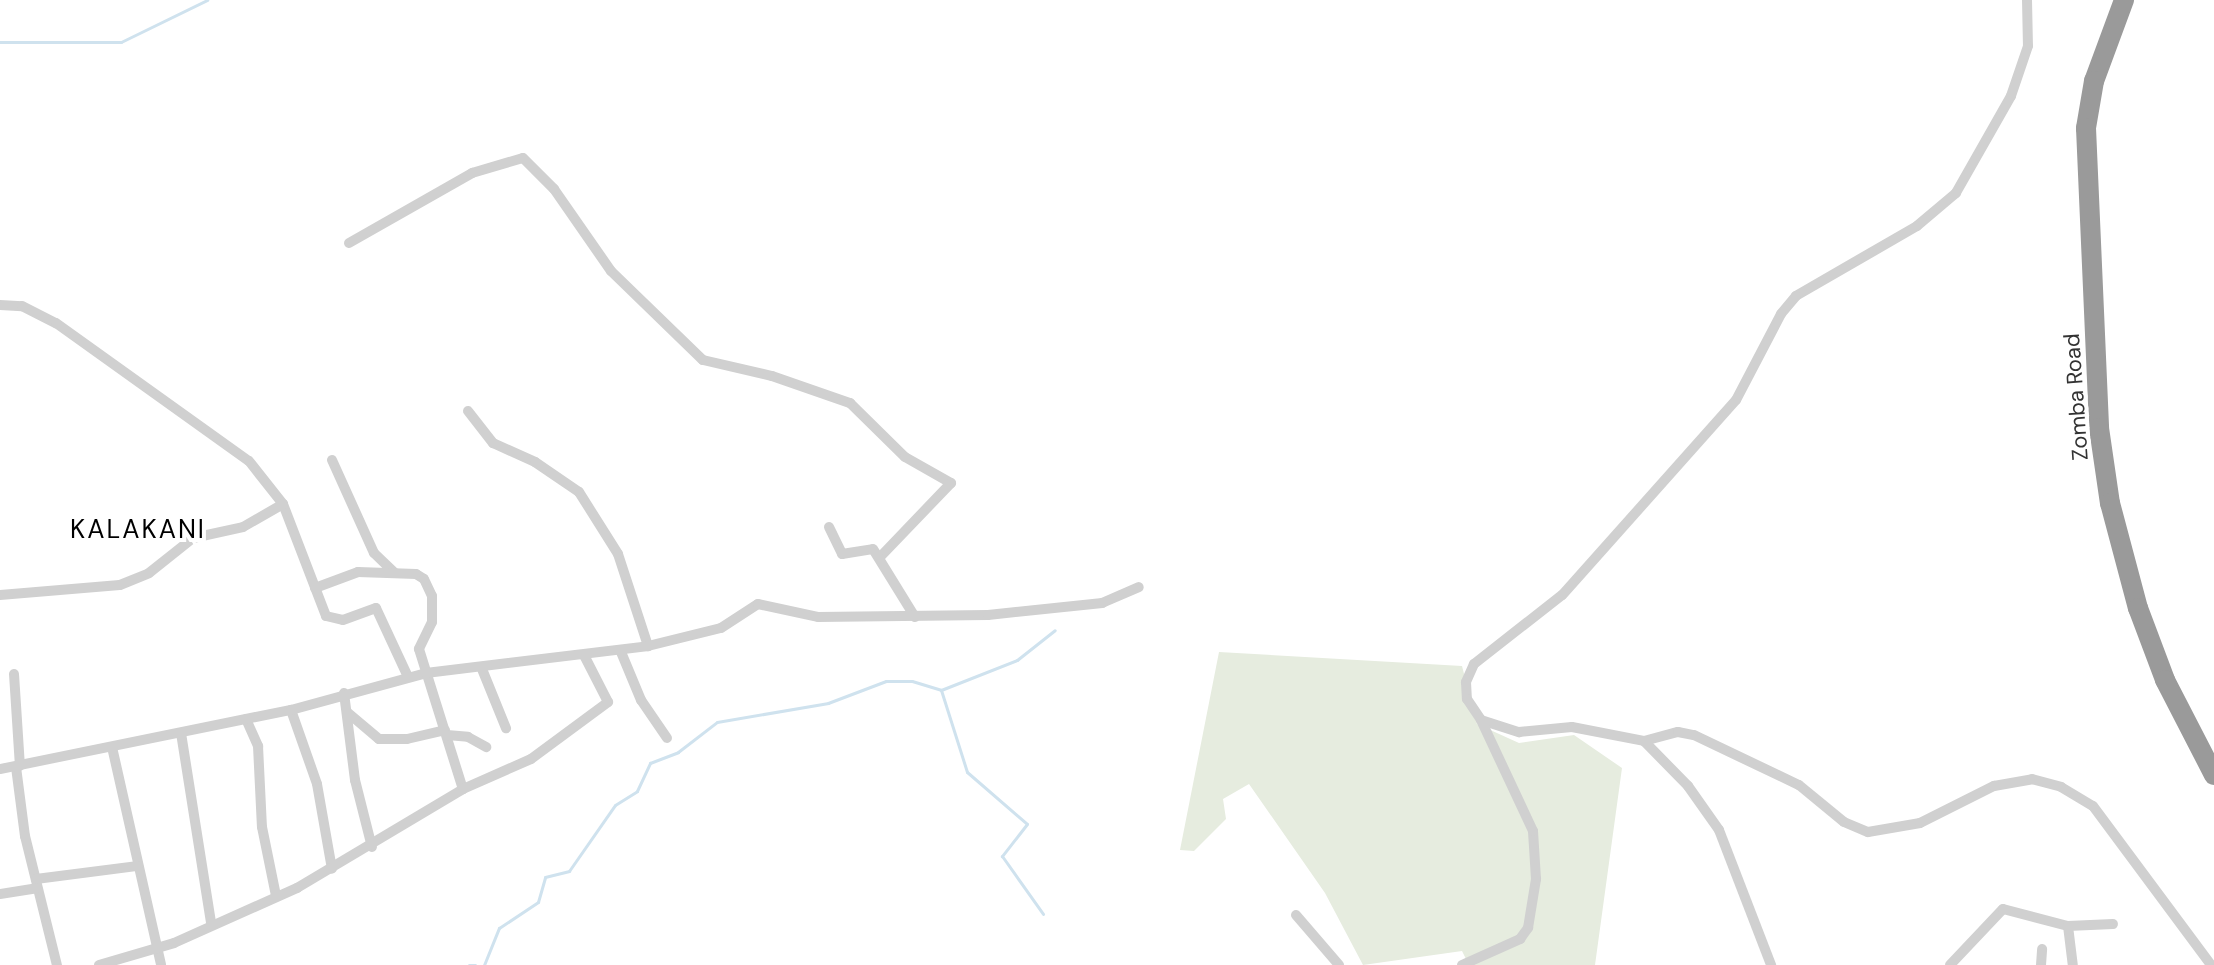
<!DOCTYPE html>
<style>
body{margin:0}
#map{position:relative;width:2214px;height:965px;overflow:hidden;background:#fff;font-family:"DM Sans",sans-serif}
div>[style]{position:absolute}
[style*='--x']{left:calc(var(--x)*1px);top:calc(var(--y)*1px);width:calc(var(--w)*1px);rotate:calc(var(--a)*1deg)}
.green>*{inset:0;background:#e6ecdf}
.stream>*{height:3px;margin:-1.5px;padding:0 1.5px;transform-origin:1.5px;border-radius:1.5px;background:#cfe2ee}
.street>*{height:10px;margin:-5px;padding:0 5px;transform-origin:5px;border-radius:5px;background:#d0d0d0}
.highway>*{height:20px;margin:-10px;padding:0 10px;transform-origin:10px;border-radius:10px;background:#9a9a9a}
span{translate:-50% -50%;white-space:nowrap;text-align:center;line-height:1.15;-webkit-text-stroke:8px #fff;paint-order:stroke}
.street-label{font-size:22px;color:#333}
.quarter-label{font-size:26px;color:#000;letter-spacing:2px}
</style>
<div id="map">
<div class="green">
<i style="clip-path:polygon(1219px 652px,1462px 666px,1477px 724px,1519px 743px,1574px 735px,1622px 768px,1595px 965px,1469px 965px,1462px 951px,1363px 965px,1325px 893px,1249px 784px,1223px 799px,1226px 819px,1194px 851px,1180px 850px)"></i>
</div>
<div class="stream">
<i style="--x:0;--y:42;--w:121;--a:0"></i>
<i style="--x:121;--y:42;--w:96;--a:-26"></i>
<i style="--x:941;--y:690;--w:86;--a:72.4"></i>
<i style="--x:967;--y:772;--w:79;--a:40.9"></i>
<i style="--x:1027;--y:824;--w:41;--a:128"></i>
<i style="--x:1002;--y:856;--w:71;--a:54.7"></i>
<i style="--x:469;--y:965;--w:6;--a:0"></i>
<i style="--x:484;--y:965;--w:40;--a:-68"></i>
<i style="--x:499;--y:928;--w:47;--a:-33.7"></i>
<i style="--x:538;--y:902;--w:26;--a:-74"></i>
<i style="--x:545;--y:877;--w:25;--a:-14"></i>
<i style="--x:569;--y:871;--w:80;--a:-55.1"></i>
<i style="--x:615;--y:805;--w:26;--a:-32"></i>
<i style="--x:637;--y:791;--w:31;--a:-65"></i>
<i style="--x:650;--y:763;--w:30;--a:-21"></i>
<i style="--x:678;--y:752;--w:49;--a:-37.6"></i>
<i style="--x:717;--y:722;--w:113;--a:-9.7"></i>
<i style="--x:828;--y:703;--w:62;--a:-20.8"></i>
<i style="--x:886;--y:681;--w:26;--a:0"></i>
<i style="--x:912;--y:681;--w:30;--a:17"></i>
<i style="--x:941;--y:690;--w:82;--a:-21.5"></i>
<i style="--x:1017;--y:660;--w:48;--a:-38.3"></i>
</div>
<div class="street">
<i style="--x:2027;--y:0;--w:46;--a:88.8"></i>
<i style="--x:2028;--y:46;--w:53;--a:108.8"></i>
<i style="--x:2011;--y:96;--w:112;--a:119.6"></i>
<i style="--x:1956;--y:193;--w:51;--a:139.8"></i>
<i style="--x:1917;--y:226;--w:140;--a:150"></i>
<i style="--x:1796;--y:296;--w:23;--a:130"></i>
<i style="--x:1781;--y:314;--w:97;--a:117.6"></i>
<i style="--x:1736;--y:400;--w:261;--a:131.7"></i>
<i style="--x:1562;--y:595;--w:112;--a:141.9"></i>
<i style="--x:1474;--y:664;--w:20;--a:114"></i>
<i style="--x:1466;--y:682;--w:17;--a:87"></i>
<i style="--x:1467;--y:699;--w:25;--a:56"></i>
<i style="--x:1481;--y:720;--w:40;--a:18"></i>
<i style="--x:1519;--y:732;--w:53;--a:-5.4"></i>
<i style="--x:1572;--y:727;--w:73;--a:11"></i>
<i style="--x:1644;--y:741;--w:35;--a:-15"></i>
<i style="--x:1678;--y:732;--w:16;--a:11"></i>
<i style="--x:1694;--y:735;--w:116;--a:25.5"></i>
<i style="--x:1799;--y:785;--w:58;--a:39.4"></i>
<i style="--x:1844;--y:822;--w:26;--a:23"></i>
<i style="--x:1868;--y:832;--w:53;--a:-9.8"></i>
<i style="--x:1920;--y:823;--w:83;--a:-26.6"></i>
<i style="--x:1994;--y:786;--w:39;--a:-10"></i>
<i style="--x:2032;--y:779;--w:30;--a:15"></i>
<i style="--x:2061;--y:787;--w:37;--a:31"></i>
<i style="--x:2093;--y:806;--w:198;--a:53.4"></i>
<i style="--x:349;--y:243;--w:142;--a:-29.6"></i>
<i style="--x:472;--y:173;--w:53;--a:-16.4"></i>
<i style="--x:523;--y:158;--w:44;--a:45"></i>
<i style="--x:554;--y:189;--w:100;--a:55.2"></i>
<i style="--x:611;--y:271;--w:128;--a:44.1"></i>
<i style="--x:703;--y:360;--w:71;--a:13.1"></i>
<i style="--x:772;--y:376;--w:83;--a:19.1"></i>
<i style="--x:850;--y:403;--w:77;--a:44.5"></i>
<i style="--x:905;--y:457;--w:53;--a:29.5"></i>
<i style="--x:951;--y:483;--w:103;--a:133.8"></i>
<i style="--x:0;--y:305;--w:22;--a:3"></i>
<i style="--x:22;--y:306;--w:38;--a:27"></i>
<i style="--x:56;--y:323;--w:237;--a:35.6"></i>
<i style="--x:249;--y:461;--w:55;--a:51.7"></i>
<i style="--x:283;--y:504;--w:120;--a:69"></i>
<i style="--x:326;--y:616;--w:17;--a:13"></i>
<i style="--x:343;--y:620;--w:35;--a:-20"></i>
<i style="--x:376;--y:608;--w:76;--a:65.1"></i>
<i style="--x:468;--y:411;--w:41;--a:52"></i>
<i style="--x:493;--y:443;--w:46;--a:24.3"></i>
<i style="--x:535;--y:462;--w:53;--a:34.3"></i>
<i style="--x:579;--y:492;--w:73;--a:57.8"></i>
<i style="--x:618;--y:554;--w:97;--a:71.9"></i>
<i style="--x:332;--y:460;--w:102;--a:65.7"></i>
<i style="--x:374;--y:553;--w:28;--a:44"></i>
<i style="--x:829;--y:527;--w:30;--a:64"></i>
<i style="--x:842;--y:554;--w:31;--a:-9"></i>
<i style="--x:873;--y:549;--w:80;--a:58.3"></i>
<i style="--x:315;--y:588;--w:46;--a:-20.4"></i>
<i style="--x:358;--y:572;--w:58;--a:2"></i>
<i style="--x:416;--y:574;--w:9;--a:32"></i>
<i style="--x:424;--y:579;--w:19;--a:65"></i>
<i style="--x:432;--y:596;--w:26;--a:90"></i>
<i style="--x:432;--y:622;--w:30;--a:116"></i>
<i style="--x:419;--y:649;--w:147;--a:72.6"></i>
<i style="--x:0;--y:595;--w:120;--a:-4.8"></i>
<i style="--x:120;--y:585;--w:31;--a:-22"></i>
<i style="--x:149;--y:573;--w:56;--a:-38.5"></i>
<i style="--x:193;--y:538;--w:51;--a:-12.4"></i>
<i style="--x:243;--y:527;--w:46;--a:-29.9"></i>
<i style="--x:621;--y:652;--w:52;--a:67.4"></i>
<i style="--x:641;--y:700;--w:46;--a:55.6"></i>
<i style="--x:482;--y:669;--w:64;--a:67.9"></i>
<i style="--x:14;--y:674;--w:92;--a:86.3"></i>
<i style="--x:344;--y:693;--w:88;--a:82.8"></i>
<i style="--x:355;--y:780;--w:69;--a:75.8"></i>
<i style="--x:291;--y:710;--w:78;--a:70.6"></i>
<i style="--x:317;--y:784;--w:86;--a:80"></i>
<i style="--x:347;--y:712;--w:42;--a:40.2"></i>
<i style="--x:379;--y:739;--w:28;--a:0"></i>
<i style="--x:407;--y:739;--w:39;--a:-13"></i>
<i style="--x:246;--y:719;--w:30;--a:66"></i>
<i style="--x:258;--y:746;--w:81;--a:87.2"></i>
<i style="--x:262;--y:827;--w:70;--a:78.5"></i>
<i style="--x:181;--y:733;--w:192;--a:81"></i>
<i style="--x:447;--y:735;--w:21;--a:5"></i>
<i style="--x:468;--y:737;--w:21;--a:29"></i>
<i style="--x:1644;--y:741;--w:63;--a:45.6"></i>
<i style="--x:1688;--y:786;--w:54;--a:54.8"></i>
<i style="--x:1719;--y:830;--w:145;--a:68.9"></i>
<i style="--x:112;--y:747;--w:223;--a:77.3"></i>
<i style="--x:16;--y:767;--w:70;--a:82.6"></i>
<i style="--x:25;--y:836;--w:133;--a:76.1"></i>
<i style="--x:0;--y:769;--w:297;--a:-11.5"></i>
<i style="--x:291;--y:710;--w:140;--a:-15.3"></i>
<i style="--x:426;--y:673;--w:224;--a:-6.9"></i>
<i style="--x:648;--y:646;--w:75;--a:-13.9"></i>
<i style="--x:721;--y:628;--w:44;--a:-33"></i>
<i style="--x:758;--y:604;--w:61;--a:12.2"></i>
<i style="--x:818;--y:617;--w:170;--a:-0.7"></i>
<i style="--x:988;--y:615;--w:115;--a:-6"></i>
<i style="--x:1102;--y:603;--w:40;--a:-23.4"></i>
<i style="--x:36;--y:879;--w:103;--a:-7.3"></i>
<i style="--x:0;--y:894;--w:37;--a:-9"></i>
<i style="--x:1296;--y:915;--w:66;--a:49.3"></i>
<i style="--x:2068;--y:926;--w:39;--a:83"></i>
<i style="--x:99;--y:965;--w:78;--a:-16.3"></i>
<i style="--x:174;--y:943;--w:135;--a:-24.1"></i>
<i style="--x:297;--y:888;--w:193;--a:-30.8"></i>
<i style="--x:463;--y:789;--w:74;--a:-23.8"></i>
<i style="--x:531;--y:759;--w:96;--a:-36.5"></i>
<i style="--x:608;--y:702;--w:51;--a:-117.1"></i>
<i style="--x:1462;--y:965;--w:64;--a:-24.1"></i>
<i style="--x:1520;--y:939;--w:14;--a:-54"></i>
<i style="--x:1528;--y:928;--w:50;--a:-80.7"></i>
<i style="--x:1536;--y:879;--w:48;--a:-93.6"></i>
<i style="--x:1533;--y:831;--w:123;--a:-115.1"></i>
<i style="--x:1950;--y:965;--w:77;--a:-46.6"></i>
<i style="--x:2003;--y:909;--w:67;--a:14.7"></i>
<i style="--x:2068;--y:926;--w:45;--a:-2.5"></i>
<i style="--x:2041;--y:965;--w:16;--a:-86"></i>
</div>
<div class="highway">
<i style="--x:2124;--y:0;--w:86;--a:110.3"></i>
<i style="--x:2094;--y:81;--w:48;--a:99.7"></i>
<i style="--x:2086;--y:128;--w:300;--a:87.5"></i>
<i style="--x:2099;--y:428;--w:76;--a:81.7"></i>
<i style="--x:2110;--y:503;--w:109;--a:75.1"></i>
<i style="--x:2138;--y:608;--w:77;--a:69.4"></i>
<i style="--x:2165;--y:680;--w:107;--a:62.7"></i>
</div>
<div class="street-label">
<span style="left:2076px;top:397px;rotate:-94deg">Zomba Road</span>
</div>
<div class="quarter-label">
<span style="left:138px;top:530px">KALAKANI</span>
</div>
</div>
